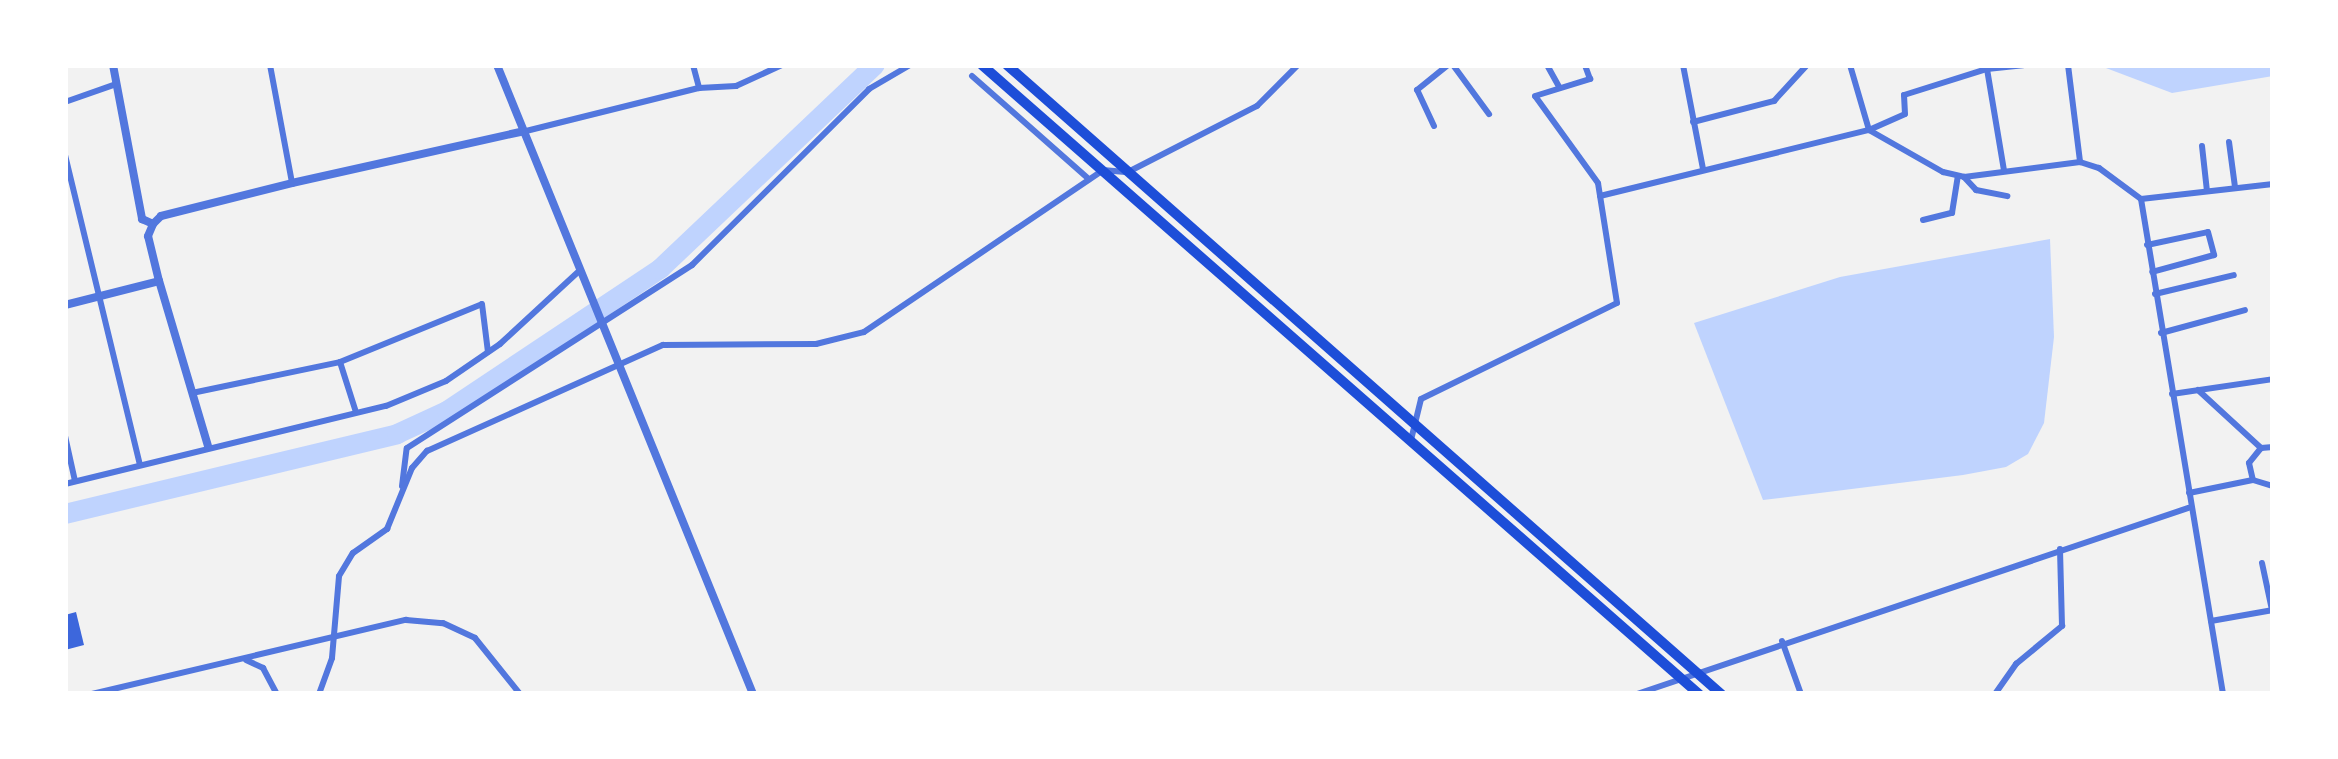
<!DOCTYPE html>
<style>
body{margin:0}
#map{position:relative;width:2338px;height:759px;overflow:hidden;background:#f2f2f2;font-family:Literata,serif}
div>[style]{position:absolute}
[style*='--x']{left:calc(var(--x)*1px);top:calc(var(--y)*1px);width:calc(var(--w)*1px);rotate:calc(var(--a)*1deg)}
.water>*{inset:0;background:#bfd3fe}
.river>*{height:20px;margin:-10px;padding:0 10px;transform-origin:10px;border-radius:10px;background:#bfd3fe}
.building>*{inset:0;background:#3d67dc}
.minor>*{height:6px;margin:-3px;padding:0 3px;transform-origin:3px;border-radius:3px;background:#5277de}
.tertiary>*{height:8px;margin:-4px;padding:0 4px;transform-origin:4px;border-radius:4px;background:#5277de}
.trunk>*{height:10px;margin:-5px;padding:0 5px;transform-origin:5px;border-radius:5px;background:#1d4ed8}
span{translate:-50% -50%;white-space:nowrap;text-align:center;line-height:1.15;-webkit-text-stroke:10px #fff;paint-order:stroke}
.frame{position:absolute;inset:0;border:68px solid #fff;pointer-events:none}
</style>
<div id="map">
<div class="water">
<i style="clip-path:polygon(2098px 65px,2273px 65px,2273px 76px,2172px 93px)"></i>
<i style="clip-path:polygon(2050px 239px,2054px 337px,2044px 423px,2028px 454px,2006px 467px,1963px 475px,1763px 500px,1694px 323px,1840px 277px)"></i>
</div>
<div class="river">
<i style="--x:65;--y:514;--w:342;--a:-13.5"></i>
<i style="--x:397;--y:434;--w:55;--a:-24.7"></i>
<i style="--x:447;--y:411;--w:256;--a:-33.7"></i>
<i style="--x:660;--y:269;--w:296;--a:-43.5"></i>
</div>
<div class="building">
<i style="clip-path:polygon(76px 612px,84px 645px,65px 650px,65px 615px)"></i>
</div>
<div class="minor">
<i style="--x:270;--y:65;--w:120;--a:79.4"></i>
<i style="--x:693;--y:65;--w:24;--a:75"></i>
<i style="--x:1453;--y:65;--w:61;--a:53.7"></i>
<i style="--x:1547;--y:65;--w:26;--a:61"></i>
<i style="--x:1683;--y:65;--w:106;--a:79.1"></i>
<i style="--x:1850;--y:65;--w:68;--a:73.7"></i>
<i style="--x:1869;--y:130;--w:85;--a:29.6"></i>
<i style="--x:1943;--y:172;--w:22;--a:13"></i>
<i style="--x:1964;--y:177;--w:117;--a:-7.4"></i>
<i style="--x:2080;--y:162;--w:20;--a:18"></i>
<i style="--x:2099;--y:168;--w:52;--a:36.4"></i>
<i style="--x:2141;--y:199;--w:502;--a:80.59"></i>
<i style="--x:2068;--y:65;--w:98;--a:82.9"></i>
<i style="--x:1987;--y:69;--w:103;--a:80.5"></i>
<i style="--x:972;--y:76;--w:156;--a:41.4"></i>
<i style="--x:65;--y:102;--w:54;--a:-19.4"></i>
<i style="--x:1693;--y:122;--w:84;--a:-14.5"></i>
<i style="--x:1774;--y:101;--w:49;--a:-47.5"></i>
<i style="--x:1434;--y:126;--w:40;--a:-115"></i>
<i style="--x:1417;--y:90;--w:40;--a:-39"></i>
<i style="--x:522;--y:132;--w:182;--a:-14"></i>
<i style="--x:699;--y:88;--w:37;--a:-3"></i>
<i style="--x:736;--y:86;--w:51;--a:-24.5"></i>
<i style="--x:2229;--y:142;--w:45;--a:82.4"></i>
<i style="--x:2202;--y:146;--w:45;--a:83.7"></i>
<i style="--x:65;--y:155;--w:318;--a:76.4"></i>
<i style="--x:1964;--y:177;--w:18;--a:47"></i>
<i style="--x:1976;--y:190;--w:32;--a:11"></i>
<i style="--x:1600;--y:196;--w:277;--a:-13.8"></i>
<i style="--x:1869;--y:130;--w:39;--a:-24"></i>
<i style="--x:1905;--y:114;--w:19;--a:-93"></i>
<i style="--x:1904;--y:95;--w:87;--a:-17.4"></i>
<i style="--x:1987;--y:69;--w:36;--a:-6"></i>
<i style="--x:2141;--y:199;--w:133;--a:-6.5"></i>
<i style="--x:1923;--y:220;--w:30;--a:-14"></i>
<i style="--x:1952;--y:213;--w:36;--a:-81"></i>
<i style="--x:2147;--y:245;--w:62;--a:-12"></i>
<i style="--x:2208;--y:232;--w:24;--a:75"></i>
<i style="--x:2214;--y:255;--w:64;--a:164.7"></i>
<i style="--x:2155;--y:294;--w:81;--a:-13.5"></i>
<i style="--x:2161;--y:333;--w:87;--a:-15.3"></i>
<i style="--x:340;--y:362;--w:52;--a:72.3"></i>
<i style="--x:2198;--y:390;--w:86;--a:42.6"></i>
<i style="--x:2261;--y:448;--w:19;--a:129"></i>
<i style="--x:2249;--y:463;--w:17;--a:77"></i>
<i style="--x:192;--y:393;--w:151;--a:-11.8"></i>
<i style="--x:340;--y:362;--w:153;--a:-22.2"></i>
<i style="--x:482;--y:304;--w:48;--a:82.9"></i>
<i style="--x:2172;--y:394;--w:102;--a:-8.4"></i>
<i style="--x:65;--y:436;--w:46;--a:77.5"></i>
<i style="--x:1411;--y:440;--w:42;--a:-76.3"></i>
<i style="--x:1421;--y:399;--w:218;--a:-26.1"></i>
<i style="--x:1617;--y:303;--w:121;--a:-99"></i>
<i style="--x:1598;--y:183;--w:107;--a:-125.9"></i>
<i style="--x:1535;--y:96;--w:58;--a:-17.2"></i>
<i style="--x:1590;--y:79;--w:15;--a:-110"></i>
<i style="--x:2261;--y:448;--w:12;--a:-5"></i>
<i style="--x:65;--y:484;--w:330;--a:-13.7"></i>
<i style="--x:386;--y:406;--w:65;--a:-22.6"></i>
<i style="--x:446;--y:381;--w:65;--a:-34.4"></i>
<i style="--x:500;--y:344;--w:108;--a:-42.7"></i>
<i style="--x:402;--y:486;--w:38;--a:-83"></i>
<i style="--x:407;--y:448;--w:339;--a:-32.7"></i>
<i style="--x:692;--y:265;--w:250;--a:-44.8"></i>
<i style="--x:869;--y:89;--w:48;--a:-30.3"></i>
<i style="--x:2189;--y:493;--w:65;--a:-11.5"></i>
<i style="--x:2253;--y:480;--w:21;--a:17"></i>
<i style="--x:2262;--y:563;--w:48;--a:78"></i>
<i style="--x:2211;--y:621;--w:63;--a:-10.1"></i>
<i style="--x:1782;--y:641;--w:56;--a:70.3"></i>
<i style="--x:246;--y:660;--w:19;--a:25"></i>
<i style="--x:263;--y:668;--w:30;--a:62"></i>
<i style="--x:92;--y:694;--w:323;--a:-13.3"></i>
<i style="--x:406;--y:620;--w:37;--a:5"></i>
<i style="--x:443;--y:623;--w:35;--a:25"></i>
<i style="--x:475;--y:638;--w:72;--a:51.2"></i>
<i style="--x:319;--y:694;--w:38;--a:-70"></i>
<i style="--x:332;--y:658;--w:82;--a:-85.1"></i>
<i style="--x:339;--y:576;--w:27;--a:-59"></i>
<i style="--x:353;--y:553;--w:42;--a:-35.2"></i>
<i style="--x:387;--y:529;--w:66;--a:-67.7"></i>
<i style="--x:412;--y:468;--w:23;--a:-49"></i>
<i style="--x:427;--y:451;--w:259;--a:-24.2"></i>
<i style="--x:663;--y:345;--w:153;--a:-0.4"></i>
<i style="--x:816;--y:344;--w:49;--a:-14"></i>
<i style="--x:864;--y:332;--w:289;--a:-34.1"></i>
<i style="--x:1103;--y:170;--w:25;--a:5"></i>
<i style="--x:1128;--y:172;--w:145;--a:-27.1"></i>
<i style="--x:1257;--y:106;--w:58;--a:-45"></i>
<i style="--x:1637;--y:694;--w:582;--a:-18.65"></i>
<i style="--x:1995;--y:694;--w:37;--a:-55"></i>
<i style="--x:2016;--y:664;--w:60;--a:-39.6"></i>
<i style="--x:2062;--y:626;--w:77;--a:-91.5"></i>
</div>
<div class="tertiary">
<i style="--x:113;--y:65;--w:157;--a:79.3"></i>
<i style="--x:142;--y:219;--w:12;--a:24"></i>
<i style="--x:497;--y:65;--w:679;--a:67.85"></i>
<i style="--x:65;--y:305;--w:97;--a:-14.3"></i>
<i style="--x:208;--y:446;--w:172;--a:-106.5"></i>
<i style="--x:159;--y:281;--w:46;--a:-103.7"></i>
<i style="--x:148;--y:236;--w:13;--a:-67"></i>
<i style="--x:153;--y:224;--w:11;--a:-45"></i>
<i style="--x:161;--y:216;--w:135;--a:-14.1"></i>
<i style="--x:292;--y:183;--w:235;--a:-12.6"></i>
</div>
<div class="trunk">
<i style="--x:982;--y:65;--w:954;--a:41.26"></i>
<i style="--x:1007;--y:65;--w:952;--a:41.38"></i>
</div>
<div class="frame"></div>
</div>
